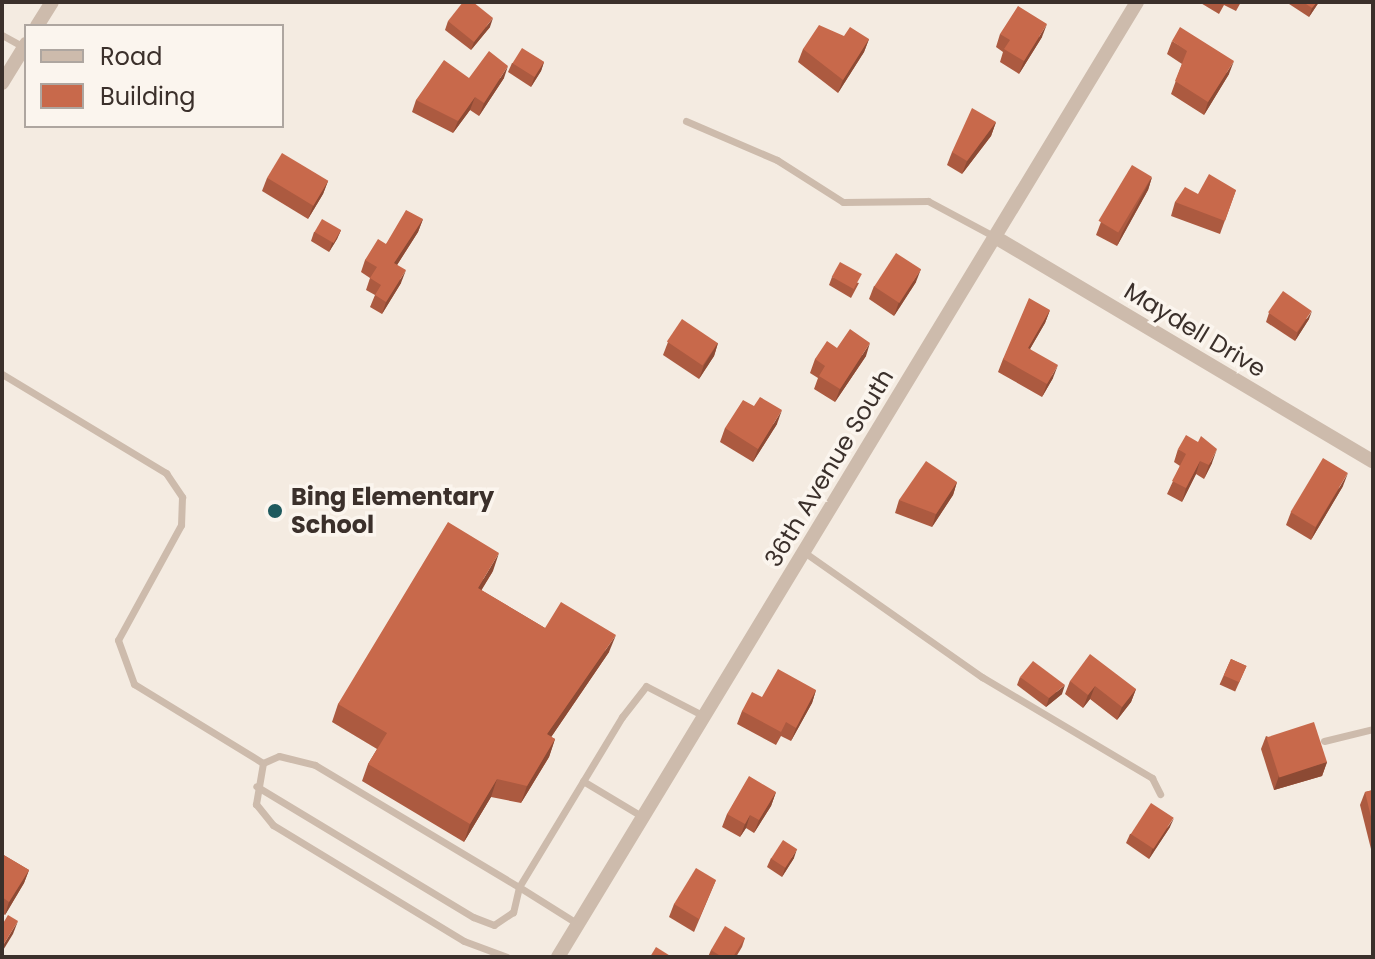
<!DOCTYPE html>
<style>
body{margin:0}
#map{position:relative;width:1375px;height:959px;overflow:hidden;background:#f4ebe1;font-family:Poppins,sans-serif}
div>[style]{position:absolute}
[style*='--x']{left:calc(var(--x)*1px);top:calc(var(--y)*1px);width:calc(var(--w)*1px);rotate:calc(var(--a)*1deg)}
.service>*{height:7px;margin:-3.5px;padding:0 3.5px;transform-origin:3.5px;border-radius:3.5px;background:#cdbbac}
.minor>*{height:14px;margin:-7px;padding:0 7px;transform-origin:7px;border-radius:7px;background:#cdbbac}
.wall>*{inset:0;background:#ac5a40;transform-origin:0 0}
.shaded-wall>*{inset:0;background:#8c4a34}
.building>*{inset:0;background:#c8694b;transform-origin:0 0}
.dots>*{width:22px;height:22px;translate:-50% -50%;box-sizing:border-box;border:4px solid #fbf5ee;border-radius:50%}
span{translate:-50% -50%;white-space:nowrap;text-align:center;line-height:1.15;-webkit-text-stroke:7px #fbf5ee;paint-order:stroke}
.street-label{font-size:24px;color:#3b302b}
.poi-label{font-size:24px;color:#3b302b;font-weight:700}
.left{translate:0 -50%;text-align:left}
.frame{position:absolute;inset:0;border:4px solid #3b302b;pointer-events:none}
.legend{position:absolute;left:24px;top:24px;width:260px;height:104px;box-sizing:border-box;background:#fbf5ee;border:2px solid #aea6a0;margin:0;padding:10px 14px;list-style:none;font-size:24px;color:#3b302b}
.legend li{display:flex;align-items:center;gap:16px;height:40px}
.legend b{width:40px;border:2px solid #aea6a0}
</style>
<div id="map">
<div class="service">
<i style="--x:2;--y:35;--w:25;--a:29"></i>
<i style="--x:686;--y:121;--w:99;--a:23.2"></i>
<i style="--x:777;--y:160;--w:78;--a:32.5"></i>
<i style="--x:843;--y:202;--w:85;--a:-0.7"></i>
<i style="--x:928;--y:201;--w:76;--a:28.2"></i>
<i style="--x:2;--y:374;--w:192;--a:31.1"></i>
<i style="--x:166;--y:473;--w:29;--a:56"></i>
<i style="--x:182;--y:497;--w:28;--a:92"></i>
<i style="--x:181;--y:525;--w:131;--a:118.7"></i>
<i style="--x:118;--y:640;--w:47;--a:70"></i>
<i style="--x:134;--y:684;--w:151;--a:31.5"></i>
<i style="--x:263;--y:763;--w:17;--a:-24"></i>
<i style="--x:279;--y:756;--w:37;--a:14"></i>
<i style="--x:315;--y:765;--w:238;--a:30.9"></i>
<i style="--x:519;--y:887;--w:26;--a:103"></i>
<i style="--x:513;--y:912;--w:23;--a:146"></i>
<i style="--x:494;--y:925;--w:22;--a:-159"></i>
<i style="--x:473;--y:917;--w:253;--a:-148.9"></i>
<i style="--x:804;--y:552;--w:218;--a:35.1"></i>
<i style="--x:982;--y:677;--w:198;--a:30.7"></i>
<i style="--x:1152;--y:778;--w:18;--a:63"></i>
<i style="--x:1324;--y:741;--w:50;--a:-13.8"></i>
<i style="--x:263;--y:763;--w:42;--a:99.7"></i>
<i style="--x:256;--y:804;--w:27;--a:51"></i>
<i style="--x:273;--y:825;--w:223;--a:31.3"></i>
<i style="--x:464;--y:941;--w:46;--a:20.4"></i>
<i style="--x:583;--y:781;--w:70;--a:31"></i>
<i style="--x:578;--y:924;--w:70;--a:-147.9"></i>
<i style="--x:519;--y:887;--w:199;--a:-58.8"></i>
<i style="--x:622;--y:717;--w:39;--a:-52"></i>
<i style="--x:646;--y:686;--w:65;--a:27.3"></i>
</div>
<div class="minor">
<i style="--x:37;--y:26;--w:28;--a:-58"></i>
<i style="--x:2;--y:83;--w:46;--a:-58.4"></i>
<i style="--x:995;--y:237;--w:439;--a:30.7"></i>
<i style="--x:558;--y:957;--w:1117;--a:-58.77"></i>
</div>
<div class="wall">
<i style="clip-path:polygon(1199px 2px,1241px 2px,1236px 11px,1224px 5px,1219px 14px)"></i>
<i style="clip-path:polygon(1286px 2px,1319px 2px,1309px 17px)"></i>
<i style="clip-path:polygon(448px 21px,490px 27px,471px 50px,445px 30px)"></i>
<i style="clip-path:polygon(1000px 34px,1042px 37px,1019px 74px,1000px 62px,1003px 52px,996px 47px)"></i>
<i style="clip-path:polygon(869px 39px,864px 52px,838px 93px,798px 62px,803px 49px)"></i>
<i style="clip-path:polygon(1172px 41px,1229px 74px,1204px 115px,1171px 94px,1182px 64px,1167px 54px)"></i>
<i style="clip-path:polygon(544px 62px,541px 71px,531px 87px,508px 72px,512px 63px)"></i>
<i style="clip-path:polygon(469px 78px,504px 78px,479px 116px,470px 110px,453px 133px,412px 112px,416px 100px)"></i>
<i style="clip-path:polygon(996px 122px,991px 136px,962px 174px,947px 165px,952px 152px)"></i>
<i style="clip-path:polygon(1152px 177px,1148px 190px,1117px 246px,1096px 235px,1101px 222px)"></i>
<i style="clip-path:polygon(267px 178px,328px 181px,323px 194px,308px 219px,262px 191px)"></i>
<i style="clip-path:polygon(1236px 190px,1220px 234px,1171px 216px,1175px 202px,1198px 194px)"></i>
<i style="clip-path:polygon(423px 219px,418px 232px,397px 265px,401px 283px,382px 314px,370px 307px,375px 295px,366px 290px,370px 278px,361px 272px,365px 260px,386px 244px)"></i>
<i style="clip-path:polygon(341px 230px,337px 239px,329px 252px,311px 241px,314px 232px)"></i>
<i style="clip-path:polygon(832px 277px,859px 283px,851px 298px,829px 285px)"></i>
<i style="clip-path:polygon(916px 282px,894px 316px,869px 299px,874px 286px)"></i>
<i style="clip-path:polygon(1050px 310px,1045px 323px,1030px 349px,1053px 378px,1042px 397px,998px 372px,1003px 359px)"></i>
<i style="clip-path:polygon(1269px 313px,1309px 319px,1295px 341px,1266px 322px)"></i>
<i style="clip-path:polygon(668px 342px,718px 343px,714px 356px,699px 379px,663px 355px)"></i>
<i style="clip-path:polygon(837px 348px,866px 356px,835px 402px,814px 389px,818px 378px,810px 373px,815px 359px)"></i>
<i style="clip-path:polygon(777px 424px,753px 462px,720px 442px,725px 428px)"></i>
<i style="clip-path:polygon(1178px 449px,1212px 463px,1204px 479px,1196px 474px,1182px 502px,1167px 494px,1180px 466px,1174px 462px)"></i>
<i style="clip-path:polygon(957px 482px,953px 495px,932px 527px,895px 513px,899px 500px)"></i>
<i style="clip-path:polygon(1343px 486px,1311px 540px,1286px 525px,1291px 512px)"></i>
<i style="clip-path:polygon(493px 571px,481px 590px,545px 628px,609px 652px,551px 737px,555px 739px,549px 757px,521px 803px,491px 797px,464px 842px,362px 781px,368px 764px,377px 749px,332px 722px,338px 704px)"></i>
<i style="left:1231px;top:659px;width:17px;height:28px;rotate:24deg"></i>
<i style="clip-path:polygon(1020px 677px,1062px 694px,1046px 707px,1017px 685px)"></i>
<i style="clip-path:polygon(1070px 681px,1136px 689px,1131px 702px,1117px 720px,1090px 699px,1083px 708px,1065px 694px)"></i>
<i style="clip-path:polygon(816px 690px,812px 703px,791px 741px,781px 736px,776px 745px,737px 724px,742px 711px,762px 697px)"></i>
<i style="clip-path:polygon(1266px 736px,1327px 762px,1322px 776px,1274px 790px,1261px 749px)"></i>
<i style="clip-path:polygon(1373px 790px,1373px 852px,1372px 853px,1360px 805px,1365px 792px)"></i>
<i style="clip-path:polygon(776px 792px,771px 806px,754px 833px,746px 828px,740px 837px,722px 827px,727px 814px)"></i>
<i style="clip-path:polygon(1170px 827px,1149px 859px,1126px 843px,1130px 834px)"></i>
<i style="clip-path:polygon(2px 854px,29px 870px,24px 883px,5px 915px,2px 913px)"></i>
<i style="clip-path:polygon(771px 858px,794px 858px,782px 877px,767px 867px)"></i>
<i style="clip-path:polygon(716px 880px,694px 932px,669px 917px,674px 904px)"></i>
<i style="clip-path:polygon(745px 938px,742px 947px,736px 957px,708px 957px,711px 950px)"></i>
</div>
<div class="shaded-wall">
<i style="clip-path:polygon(1317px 2px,1319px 2px,1309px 17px,1312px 8px)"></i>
<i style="clip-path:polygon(493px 18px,490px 27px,471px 50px,474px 42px)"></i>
<i style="clip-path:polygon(1047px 24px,1042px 37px,1019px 74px,1024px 61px)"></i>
<i style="clip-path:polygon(869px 39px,864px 52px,838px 93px,843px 80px)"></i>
<i style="clip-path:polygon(1234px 61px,1229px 74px,1204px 115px,1208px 102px)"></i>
<i style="clip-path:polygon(544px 62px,541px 71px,531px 87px,534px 78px)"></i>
<i style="clip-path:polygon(508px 66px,504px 78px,479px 116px,484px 103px)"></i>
<i style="clip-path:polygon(475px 97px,470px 110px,453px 133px,458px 121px)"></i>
<i style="clip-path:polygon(996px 122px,991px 136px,962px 174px,967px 161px)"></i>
<i style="clip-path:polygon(1152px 177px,1148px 190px,1117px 246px,1122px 233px)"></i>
<i style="clip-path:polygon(328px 181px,323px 194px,308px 219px,313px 206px)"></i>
<i style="clip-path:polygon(423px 219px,418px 232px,390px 276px,394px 263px)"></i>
<i style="clip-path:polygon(341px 230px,337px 239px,329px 252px,332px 243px)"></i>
<i style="clip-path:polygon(921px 269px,916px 282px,894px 316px,899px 302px)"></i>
<i style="clip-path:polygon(406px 270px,401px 283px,382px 314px,386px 302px)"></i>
<i style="clip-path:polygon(1050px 310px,1045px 323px,1023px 361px,1028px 348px)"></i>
<i style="clip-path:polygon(1312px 311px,1309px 319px,1295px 341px,1298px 332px)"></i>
<i style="clip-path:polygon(718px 343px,714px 356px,699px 379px,704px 365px)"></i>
<i style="clip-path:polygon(870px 343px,866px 356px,835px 402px,840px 389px)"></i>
<i style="clip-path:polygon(1058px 365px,1053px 378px,1042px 397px,1047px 384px)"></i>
<i style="clip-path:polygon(782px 410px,777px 424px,753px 462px,758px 449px)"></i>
<i style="clip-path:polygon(1217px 449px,1212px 463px,1204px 479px,1209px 465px)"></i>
<i style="clip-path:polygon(1200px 461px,1196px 474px,1182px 502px,1186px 488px)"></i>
<i style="clip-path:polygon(1348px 473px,1343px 486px,1311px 540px,1316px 527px)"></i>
<i style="clip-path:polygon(957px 482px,953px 495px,932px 527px,936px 514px)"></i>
<i style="clip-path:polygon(499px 553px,493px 571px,472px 606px,478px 588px)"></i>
<i style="clip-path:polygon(616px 635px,609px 652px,541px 752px,547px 734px)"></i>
<i style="clip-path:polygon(1065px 685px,1062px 694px,1046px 707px,1049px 698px)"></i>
<i style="clip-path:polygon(1095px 686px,1090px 699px,1083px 708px,1088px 695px)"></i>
<i style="clip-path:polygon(1136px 689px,1131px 702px,1117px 720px,1122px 707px)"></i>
<i style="clip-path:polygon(816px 690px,812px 703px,791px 741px,796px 728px)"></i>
<i style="clip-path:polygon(555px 739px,549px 757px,521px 803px,527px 786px)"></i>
<i style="clip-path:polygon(1327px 762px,1322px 776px,1274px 790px,1279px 776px)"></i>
<i style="clip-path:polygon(497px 779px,491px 797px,464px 842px,470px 824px)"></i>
<i style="clip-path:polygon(776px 792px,771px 806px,754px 833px,759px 820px)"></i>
<i style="clip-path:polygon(750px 815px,746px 828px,740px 837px,745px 824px)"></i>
<i style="clip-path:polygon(1174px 818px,1170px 827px,1149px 859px,1152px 850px)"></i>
<i style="clip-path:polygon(797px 849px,794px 858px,782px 877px,785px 868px)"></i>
<i style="clip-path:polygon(29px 870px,24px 883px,5px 915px,9px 902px)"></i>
<i style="clip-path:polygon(18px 921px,13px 934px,2px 952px,2px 947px)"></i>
</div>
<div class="building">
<i style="clip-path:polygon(463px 2px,473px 2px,493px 18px,474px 42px,448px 21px)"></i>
<i style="clip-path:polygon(1303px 2px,1317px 2px,1312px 8px)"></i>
<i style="clip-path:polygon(1018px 6px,1047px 24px,1024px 61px,1004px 49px,1010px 40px,1000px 34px)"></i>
<i style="clip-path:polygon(819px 25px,844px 36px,850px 27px,869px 39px,843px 80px,803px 49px)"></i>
<i style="clip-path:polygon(1180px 27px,1234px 61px,1208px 102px,1175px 81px,1187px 51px,1172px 41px)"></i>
<i style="left:522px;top:48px;width:26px;height:18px;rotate:32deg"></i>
<i style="clip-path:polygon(489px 51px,508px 66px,484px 103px,475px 97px,458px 121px,416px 100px,444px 60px,469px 78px)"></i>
<i style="clip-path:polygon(972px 108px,996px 122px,967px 161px,952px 152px)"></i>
<i style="left:282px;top:153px;width:54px;height:29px;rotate:31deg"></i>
<i style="left:1132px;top:165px;width:23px;height:65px;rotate:31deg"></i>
<i style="clip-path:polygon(1209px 174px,1236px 190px,1225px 221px,1175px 202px,1185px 187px,1198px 194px)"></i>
<i style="clip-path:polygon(406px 210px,423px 219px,394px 263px,406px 270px,386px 302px,375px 295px,381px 285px,370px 278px,377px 267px,365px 260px,378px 239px,386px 244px)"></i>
<i style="left:322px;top:219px;width:22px;height:15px;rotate:30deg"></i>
<i style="left:896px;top:253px;width:30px;height:40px;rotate:33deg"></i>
<i style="left:840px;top:262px;width:25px;height:17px;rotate:29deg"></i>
<i style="left:1283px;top:291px;width:35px;height:26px;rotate:35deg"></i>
<i style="clip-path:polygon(1029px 298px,1050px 310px,1028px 348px,1058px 365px,1047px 384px,1003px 359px)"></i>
<i style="left:682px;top:319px;width:43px;height:27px;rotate:34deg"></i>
<i style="clip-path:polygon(850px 329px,870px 343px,840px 389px,819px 376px,825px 366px,815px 359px,827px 341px,837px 348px)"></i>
<i style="clip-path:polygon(760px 397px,782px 410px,758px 449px,725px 428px,743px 400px,754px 406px)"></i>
<i style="clip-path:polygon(1186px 435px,1198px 442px,1201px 436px,1217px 449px,1209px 465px,1200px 461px,1186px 488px,1172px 481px,1186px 454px,1178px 449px)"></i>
<i style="left:1323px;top:458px;width:29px;height:63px;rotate:31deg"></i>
<i style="clip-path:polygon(926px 461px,957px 482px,936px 514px,899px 500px)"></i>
<i style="clip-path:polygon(448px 522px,499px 553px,478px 588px,545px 628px,561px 602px,616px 635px,547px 734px,555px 739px,527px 786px,497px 779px,470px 824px,368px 764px,387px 733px,338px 704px)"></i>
<i style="clip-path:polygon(1090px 654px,1136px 689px,1122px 707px,1095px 686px,1088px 695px,1070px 681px)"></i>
<i style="left:1231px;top:659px;width:17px;height:18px;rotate:24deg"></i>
<i style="clip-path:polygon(1033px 661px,1065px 685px,1049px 698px,1020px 677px)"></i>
<i style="clip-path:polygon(778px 669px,816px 690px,796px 728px,786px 722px,781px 732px,742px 711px,752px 692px,762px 697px)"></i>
<i style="left:1314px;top:722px;width:42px;height:50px;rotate:72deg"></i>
<i style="clip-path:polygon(749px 776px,776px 792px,759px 820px,750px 815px,745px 824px,727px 814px)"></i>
<i style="clip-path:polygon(1373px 790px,1373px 825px,1365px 792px)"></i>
<i style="left:1151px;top:803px;width:27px;height:37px;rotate:33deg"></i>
<i style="left:783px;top:840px;width:17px;height:22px;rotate:33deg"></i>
<i style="clip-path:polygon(2px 854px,29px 870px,9px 902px,2px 897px)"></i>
<i style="clip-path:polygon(696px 868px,716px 880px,699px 919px,674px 904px)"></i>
<i style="clip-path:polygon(8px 915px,18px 921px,2px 947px,2px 925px)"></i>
<i style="clip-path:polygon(725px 926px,745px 938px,733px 957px,722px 957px,711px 950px)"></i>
<i style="clip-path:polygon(656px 947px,672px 957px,650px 957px)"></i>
</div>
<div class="dots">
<i style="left:275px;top:511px;background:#1f5a5e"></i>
</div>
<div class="street-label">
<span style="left:1195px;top:330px;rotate:31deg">Maydell Drive</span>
<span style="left:829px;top:468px;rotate:-59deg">36th Avenue South</span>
</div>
<div class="poi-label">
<span class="left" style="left:291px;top:511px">Bing Elementary<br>School</span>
</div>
<div class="frame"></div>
<ul class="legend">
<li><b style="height:10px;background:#cdbbac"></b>Road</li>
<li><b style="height:22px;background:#c8694b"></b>Building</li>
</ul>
</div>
